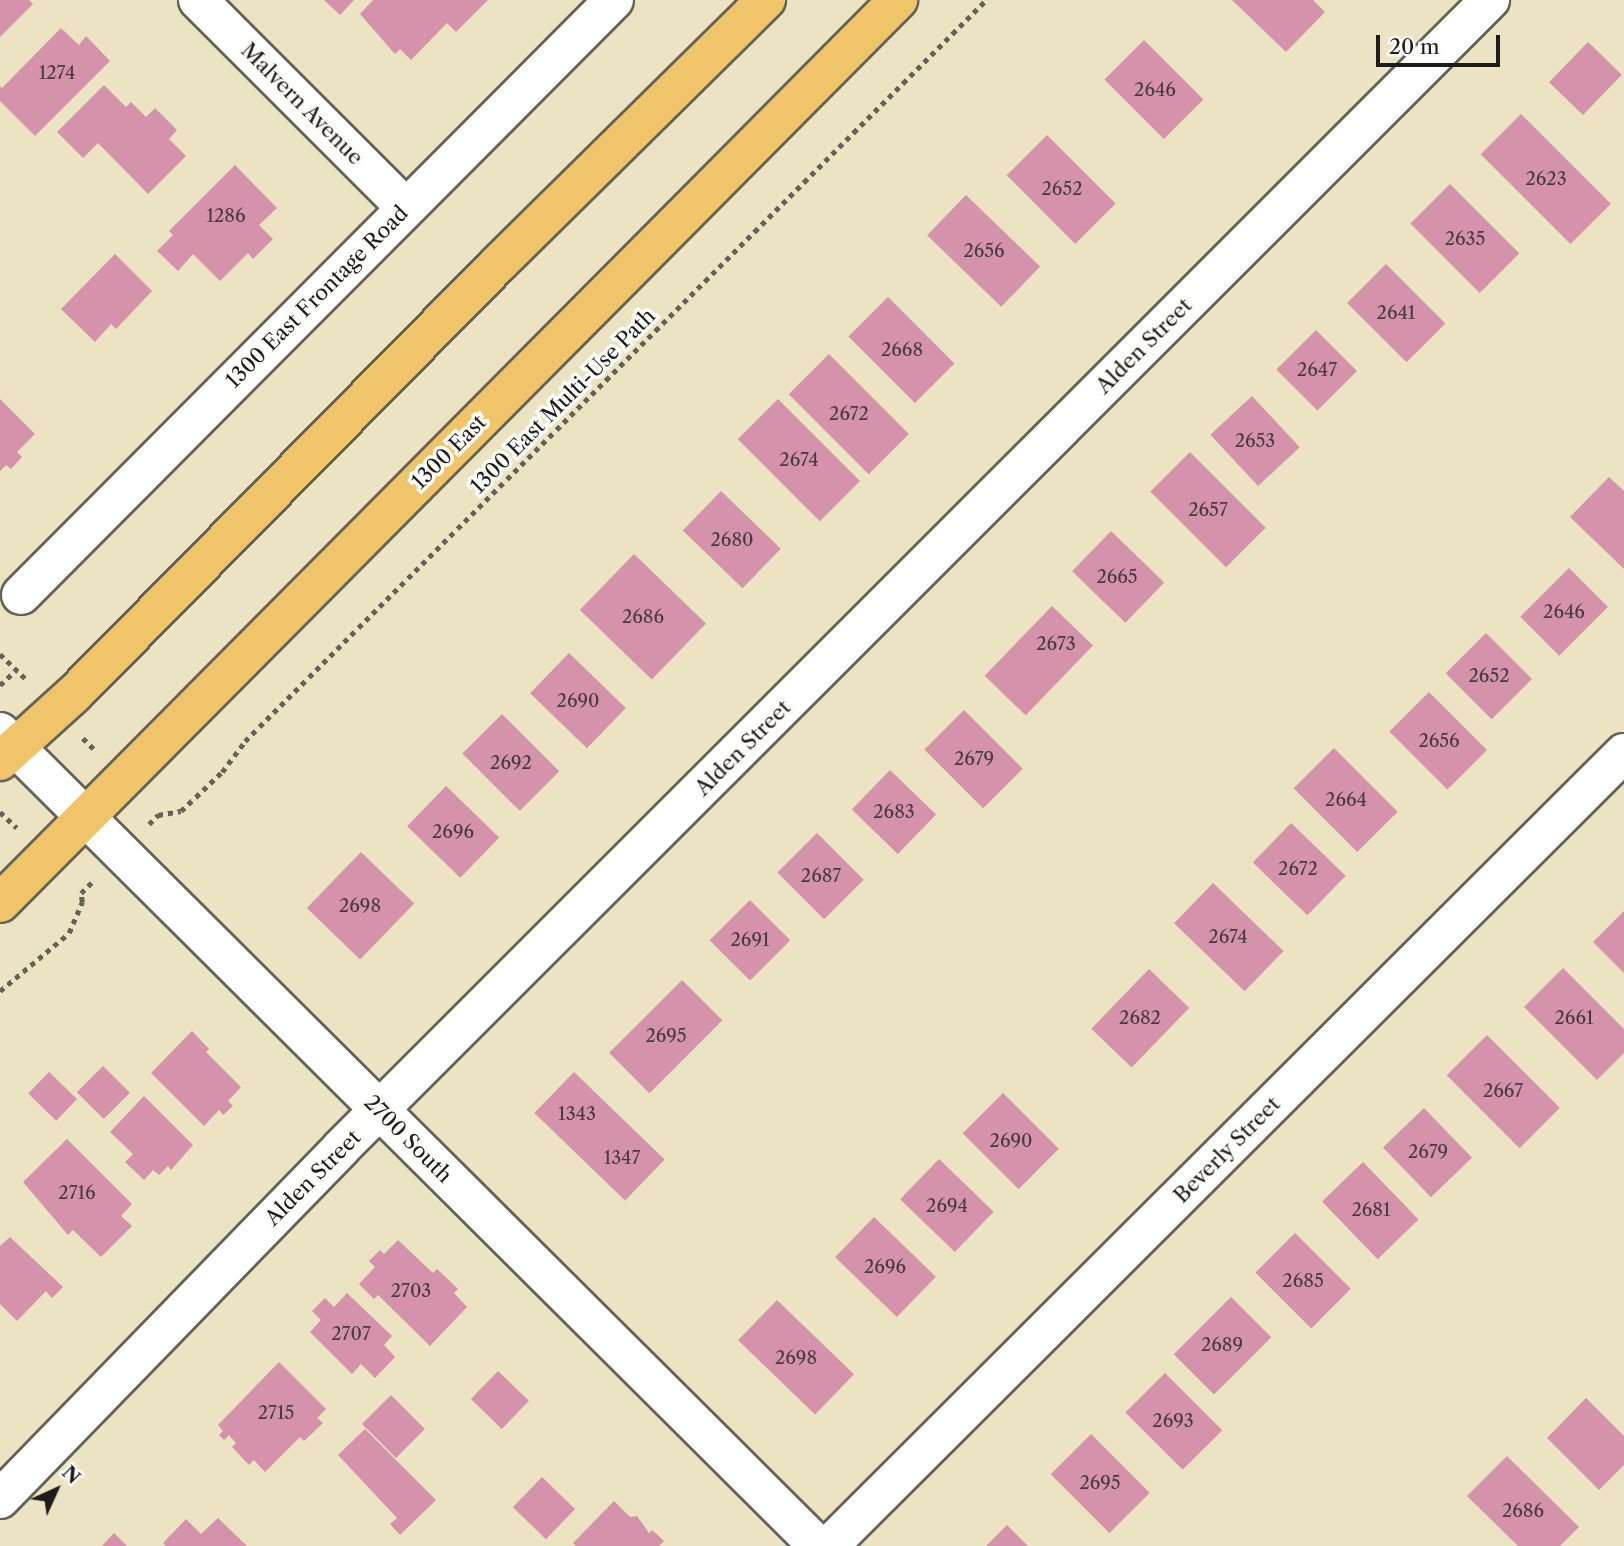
<!DOCTYPE html>
<style>
body{margin:0}
#map{position:relative;width:1624px;height:1546px;overflow:hidden;background:#ebe3c1;font-family:"Libre Caslon Text",serif}
div>[style]{position:absolute}
[style*='--x']{left:calc(var(--x)*1px);top:calc(var(--y)*1px);width:calc(var(--w)*1px);rotate:calc(var(--a)*1deg)}
.building>*{inset:0;background:#d493ab;transform-origin:0 0}
.path>*{height:4.5px;margin-top:-2.25px;transform-origin:0;background:repeating-linear-gradient(90deg,#646256 0 5px,transparent 0 10px)}
.roads{filter:drop-shadow(2px 0 #646256) drop-shadow(-2px 0 #646256) drop-shadow(0 2px #646256) drop-shadow(0 -2px #646256)}
.minor>*{height:38px;margin:-19px;padding:0 19px;transform-origin:19px;border-radius:19px;background:#fff}
.major>*{height:38px;margin:-19px;padding:0 19px;transform-origin:19px;border-radius:19px;background:#f0c469}
span{translate:-50% -50%;white-space:nowrap;text-align:center;line-height:1.15;-webkit-text-stroke:7px #fdfcf7;paint-order:stroke}
.number-label{font-size:18px;color:#4a3a40}
.number-label span{-webkit-text-stroke-width:0}
.street-label{font-size:21px;color:#1c1c1c}
.north{position:absolute;left:21px;top:1455px;width:70px;height:70px;-webkit-text-stroke:5px #fdfcf7;paint-order:stroke;rotate:45deg;font-size:19px;font-weight:700;line-height:28px;text-align:center;color:#1c1c1c}
.north::after{content:'';display:block;margin:auto;width:24px;height:32px;background:#1c1c1c;clip-path:polygon(50% 0,100% 100%,50% 72%,0 100%)}
.scale{position:absolute;left:1376px;top:35px;width:124px;height:32px;box-sizing:border-box;border:4px solid #1c1c1c;border-top:0;padding-left:9px;font-size:21px;line-height:24px;white-space:nowrap;color:#1c1c1c;-webkit-text-stroke:5px #fdfcf7;paint-order:stroke}
</style>
<div id="map">
<div class="building">
<i style="clip-path:polygon(0 0,29px 0,33px 4px,0 37px)"></i>
<i style="clip-path:polygon(324px 0,354px 0,340px 15px)"></i>
<i style="clip-path:polygon(373px 0,488px 0,456px 32px,447px 23px,411px 60px,400px 49px,395px 54px,360px 14px)"></i>
<i style="clip-path:polygon(1232px 0,1313px 0,1325px 12px,1286px 52px)"></i>
<i style="clip-path:polygon(61px 28px,79px 45px,86px 36px,110px 61px,35px 136px,0 101px,0 86px,2px 88px)"></i>
<i style="left:1144px;top:40px;width:84px;height:56px;rotate:45deg"></i>
<i style="left:1588px;top:42px;width:47px;height:56px;rotate:44deg"></i>
<i style="clip-path:polygon(104px 85px,126px 107px,131px 102px,146px 117px,155px 108px,177px 130px,169px 139px,186px 156px,148px 194px,98px 143px,83px 158px,57px 132px)"></i>
<i style="left:1521px;top:114px;width:127px;height:57px;rotate:45deg"></i>
<i style="left:1047px;top:135px;width:97px;height:57px;rotate:45deg"></i>
<i style="clip-path:polygon(235px 165px,277px 208px,259px 225px,273px 239px,253px 259px,248px 253px,220px 281px,193px 254px,178px 271px,157px 251px,173px 235px,169px 231px)"></i>
<i style="left:1450px;top:184px;width:98px;height:56px;rotate:45deg"></i>
<i style="left:966px;top:195px;width:103px;height:56px;rotate:44deg"></i>
<i style="clip-path:polygon(115px 254px,152px 291px,116px 329px,111px 324px,95px 342px,61px 309px)"></i>
<i style="left:1386px;top:264px;width:84px;height:55px;rotate:45deg"></i>
<i style="left:888px;top:297px;width:94px;height:56px;rotate:45deg"></i>
<i style="left:1316px;top:330px;width:58px;height:56px;rotate:45deg"></i>
<i style="left:829px;top:354px;width:113px;height:57px;rotate:45deg"></i>
<i style="left:1252px;top:396px;width:70px;height:57px;rotate:47deg"></i>
<i style="clip-path:polygon(0 399px,35px 434px,17px 452px,22px 457px,11px 469px,6px 465px,0 471px)"></i>
<i style="left:778px;top:399px;width:116px;height:57px;rotate:45deg"></i>
<i style="left:1190px;top:452px;width:107px;height:56px;rotate:45deg"></i>
<i style="clip-path:polygon(1609px 477px,1624px 491px,1624px 569px,1570px 517px)"></i>
<i style="left:721px;top:491px;width:83px;height:55px;rotate:44deg"></i>
<i style="left:1111px;top:531px;width:74px;height:56px;rotate:44deg"></i>
<i style="left:634px;top:554px;width:100px;height:78px;rotate:44deg"></i>
<i style="left:1569px;top:568px;width:55px;height:69px;rotate:45deg"></i>
<i style="left:1052px;top:606px;width:57px;height:97px;rotate:44deg"></i>
<i style="left:1486px;top:633px;width:65px;height:57px;rotate:45deg"></i>
<i style="left:569px;top:653px;width:79px;height:56px;rotate:44deg"></i>
<i style="left:1429px;top:692px;width:82px;height:56px;rotate:45deg"></i>
<i style="left:964px;top:710px;width:83px;height:56px;rotate:45deg"></i>
<i style="left:502px;top:714px;width:81px;height:56px;rotate:45deg"></i>
<i style="left:1334px;top:748px;width:90px;height:57px;rotate:45deg"></i>
<i style="left:890px;top:770px;width:64px;height:55px;rotate:44deg"></i>
<i style="left:446px;top:786px;width:74px;height:56px;rotate:44deg"></i>
<i style="left:1291px;top:823px;width:76px;height:55px;rotate:44deg"></i>
<i style="left:817px;top:833px;width:66px;height:56px;rotate:45deg"></i>
<i style="left:361px;top:852px;width:74px;height:78px;rotate:44deg"></i>
<i style="left:1213px;top:883px;width:98px;height:56px;rotate:44deg"></i>
<i style="left:750px;top:900px;width:57px;height:57px;rotate:45deg"></i>
<i style="clip-path:polygon(1624px 911px,1624px 973px,1593px 942px)"></i>
<i style="clip-path:polygon(1563px 968px,1624px 1029px,1624px 1053px,1597px 1080px,1524px 1007px)"></i>
<i style="left:1149px;top:969px;width:56px;height:83px;rotate:44deg"></i>
<i style="left:682px;top:980px;width:57px;height:103px;rotate:45deg"></i>
<i style="clip-path:polygon(192px 1031px,209px 1049px,206px 1052px,241px 1087px,228px 1101px,233px 1106px,223px 1115px,219px 1110px,204px 1126px,151px 1073px)"></i>
<i style="left:1487px;top:1035px;width:103px;height:57px;rotate:45deg"></i>
<i style="left:103px;top:1066px;width:38px;height:37px;rotate:45deg"></i>
<i style="left:49px;top:1072px;width:39px;height:30px;rotate:44deg"></i>
<i style="left:574px;top:1072px;width:126px;height:57px;rotate:44deg"></i>
<i style="left:1003px;top:1093px;width:79px;height:57px;rotate:45deg"></i>
<i style="clip-path:polygon(144px 1096px,193px 1145px,171px 1170px,168px 1166px,159px 1175px,153px 1170px,144px 1180px,125px 1162px,133px 1154px,110px 1132px)"></i>
<i style="left:1424px;top:1108px;width:69px;height:57px;rotate:46deg"></i>
<i style="clip-path:polygon(67px 1139px,132px 1204px,121px 1216px,132px 1226px,101px 1257px,73px 1230px,68px 1235px,23px 1182px)"></i>
<i style="left:939px;top:1159px;width:76px;height:56px;rotate:44deg"></i>
<i style="left:1363px;top:1162px;width:80px;height:57px;rotate:46deg"></i>
<i style="left:874px;top:1217px;width:86px;height:56px;rotate:44deg"></i>
<i style="left:1295px;top:1233px;width:79px;height:56px;rotate:45deg"></i>
<i style="clip-path:polygon(10px 1237px,63px 1287px,52px 1298px,46px 1291px,17px 1321px,0 1304px,0 1246px)"></i>
<i style="clip-path:polygon(398px 1240px,433px 1273px,437px 1269px,458px 1289px,454px 1293px,467px 1307px,430px 1346px,378px 1295px,374px 1299px,359px 1284px,375px 1267px,369px 1261px,380px 1250px,384px 1254px)"></i>
<i style="clip-path:polygon(347px 1293px,392px 1336px,384px 1345px,395px 1357px,375px 1378px,361px 1364px,352px 1374px,310px 1332px,321px 1320px,312px 1311px,325px 1298px,334px 1307px)"></i>
<i style="left:1231px;top:1297px;width:57px;height:81px;rotate:45deg"></i>
<i style="left:777px;top:1300px;width:107px;height:56px;rotate:44deg"></i>
<i style="clip-path:polygon(279px 1362px,326px 1409px,317px 1418px,323px 1423px,304px 1441px,300px 1437px,265px 1472px,254px 1460px,249px 1465px,232px 1447px,236px 1443px,229px 1435px,224px 1440px,219px 1435px,223px 1431px,218px 1425px)"></i>
<i style="left:498px;top:1371px;width:43px;height:39px;rotate:44deg"></i>
<i style="left:1165px;top:1373px;width:81px;height:56px;rotate:45deg"></i>
<i style="left:391px;top:1395px;width:48px;height:41px;rotate:45deg"></i>
<i style="clip-path:polygon(1586px 1398px,1624px 1436px,1624px 1465px,1599px 1490px,1547px 1438px)"></i>
<i style="clip-path:polygon(365px 1429px,436px 1500px,400px 1535px,390px 1524px,397px 1518px,338px 1455px)"></i>
<i style="left:1091px;top:1434px;width:83px;height:57px;rotate:45deg"></i>
<i style="clip-path:polygon(1507px 1456px,1579px 1527px,1560px 1546px,1518px 1546px,1467px 1496px)"></i>
<i style="left:542px;top:1477px;width:46px;height:42px;rotate:44deg"></i>
<i style="clip-path:polygon(614px 1501px,630px 1517px,637px 1516px,649px 1533px,652px 1530px,664px 1541px,659px 1546px,576px 1546px,573px 1543px)"></i>
<i style="clip-path:polygon(218px 1518px,247px 1546px,166px 1546px,163px 1543px,186px 1519px,201px 1534px)"></i>
<i style="clip-path:polygon(1007px 1525px,1028px 1546px,986px 1546px)"></i>
<i style="clip-path:polygon(114px 1533px,127px 1546px,102px 1546px)"></i>
</div>
<div class="path">
<i style="--x:0;--y:654;--w:39;--a:44"></i>
<i style="--x:0;--y:685;--w:22;--a:-43"></i>
<i style="--x:83;--y:738;--w:20;--a:45"></i>
<i style="--x:0;--y:812;--w:23;--a:43"></i>
<i style="--x:149;--y:824;--w:13;--a:-45"></i>
<i style="--x:158;--y:815;--w:23;--a:-10"></i>
<i style="--x:181;--y:811;--w:57;--a:-43.6"></i>
<i style="--x:222;--y:772;--w:39;--a:-53"></i>
<i style="--x:245;--y:741;--w:1048;--a:-45"></i>
<i style="--x:0;--y:991;--w:90;--a:-40"></i>
<i style="--x:69;--y:933;--w:34;--a:-67"></i>
<i style="--x:82;--y:902;--w:9;--a:-96"></i>
<i style="--x:81;--y:893;--w:18;--a:-45"></i>
</div>
<div class="roads">
<div class="minor">
<i style="--x:198;--y:0;--w:294;--a:45"></i>
<i style="--x:21;--y:595;--w:840;--a:-45.1"></i>
<i style="--x:0;--y:732;--w:1154;--a:44.86"></i>
<i style="--x:0;--y:1499;--w:488;--a:-45.8"></i>
<i style="--x:340;--y:1149;--w:1626;--a:-44.98"></i>
<i style="--x:829;--y:1546;--w:1123;--a:-44.93"></i>
</div>
<div class="major">
<i style="--x:0;--y:761;--w:100;--a:-42.2"></i>
<i style="--x:74;--y:694;--w:602;--a:-45.4"></i>
<i style="--x:497;--y:265;--w:378;--a:-44.6"></i>
<i style="--x:0;--y:903;--w:1274;--a:-45.16"></i>
</div>
</div>
<div class="number-label">
<span style="left:57px;top:73px">1274</span>
<span style="left:1155px;top:90px">2646</span>
<span style="left:1546px;top:179px">2623</span>
<span style="left:1062px;top:189px">2652</span>
<span style="left:226px;top:216px">1286</span>
<span style="left:1465px;top:239px">2635</span>
<span style="left:984px;top:251px">2656</span>
<span style="left:1396px;top:313px">2641</span>
<span style="left:902px;top:350px">2668</span>
<span style="left:1317px;top:370px">2647</span>
<span style="left:849px;top:414px">2672</span>
<span style="left:1255px;top:441px">2653</span>
<span style="left:799px;top:460px">2674</span>
<span style="left:1208px;top:510px">2657</span>
<span style="left:732px;top:540px">2680</span>
<span style="left:1117px;top:577px">2665</span>
<span style="left:1564px;top:612px">2646</span>
<span style="left:643px;top:617px">2686</span>
<span style="left:1056px;top:644px">2673</span>
<span style="left:1489px;top:676px">2652</span>
<span style="left:578px;top:701px">2690</span>
<span style="left:1439px;top:741px">2656</span>
<span style="left:974px;top:759px">2679</span>
<span style="left:511px;top:763px">2692</span>
<span style="left:1346px;top:800px">2664</span>
<span style="left:894px;top:812px">2683</span>
<span style="left:453px;top:832px">2696</span>
<span style="left:1298px;top:869px">2672</span>
<span style="left:821px;top:876px">2687</span>
<span style="left:360px;top:906px">2698</span>
<span style="left:1228px;top:937px">2674</span>
<span style="left:750px;top:940px">2691</span>
<span style="left:1140px;top:1018px">2682</span>
<span style="left:1574px;top:1018px">2661</span>
<span style="left:666px;top:1036px">2695</span>
<span style="left:1503px;top:1091px">2667</span>
<span style="left:577px;top:1114px">1343</span>
<span style="left:1011px;top:1141px">2690</span>
<span style="left:1428px;top:1152px">2679</span>
<span style="left:622px;top:1158px">1347</span>
<span style="left:77px;top:1193px">2716</span>
<span style="left:947px;top:1206px">2694</span>
<span style="left:1371px;top:1210px">2681</span>
<span style="left:885px;top:1267px">2696</span>
<span style="left:1303px;top:1281px">2685</span>
<span style="left:411px;top:1291px">2703</span>
<span style="left:351px;top:1334px">2707</span>
<span style="left:1222px;top:1345px">2689</span>
<span style="left:796px;top:1358px">2698</span>
<span style="left:276px;top:1413px">2715</span>
<span style="left:1173px;top:1421px">2693</span>
<span style="left:1100px;top:1483px">2695</span>
<span style="left:1523px;top:1511px">2686</span>
</div>
<div class="street-label">
<span style="left:302px;top:104px;rotate:45deg">Malvern Avenue</span>
<span style="left:317px;top:297px;rotate:-45deg">1300 East Frontage Road</span>
<span style="left:1144px;top:346px;rotate:-45deg">Alden Street</span>
<span style="left:563px;top:401px;rotate:-45deg">1300 East Multi-Use Path</span>
<span style="left:449px;top:452px;rotate:-45deg">1300 East</span>
<span style="left:743px;top:748px;rotate:-45deg">Alden Street</span>
<span style="left:408px;top:1139px;rotate:45deg">2700 South</span>
<span style="left:1227px;top:1150px;rotate:-45deg">Beverly Street</span>
<span style="left:313px;top:1178px;rotate:-45deg">Alden Street</span>
</div>
<div class="north">N</div>
<div class="scale">20 m</div>
</div>
